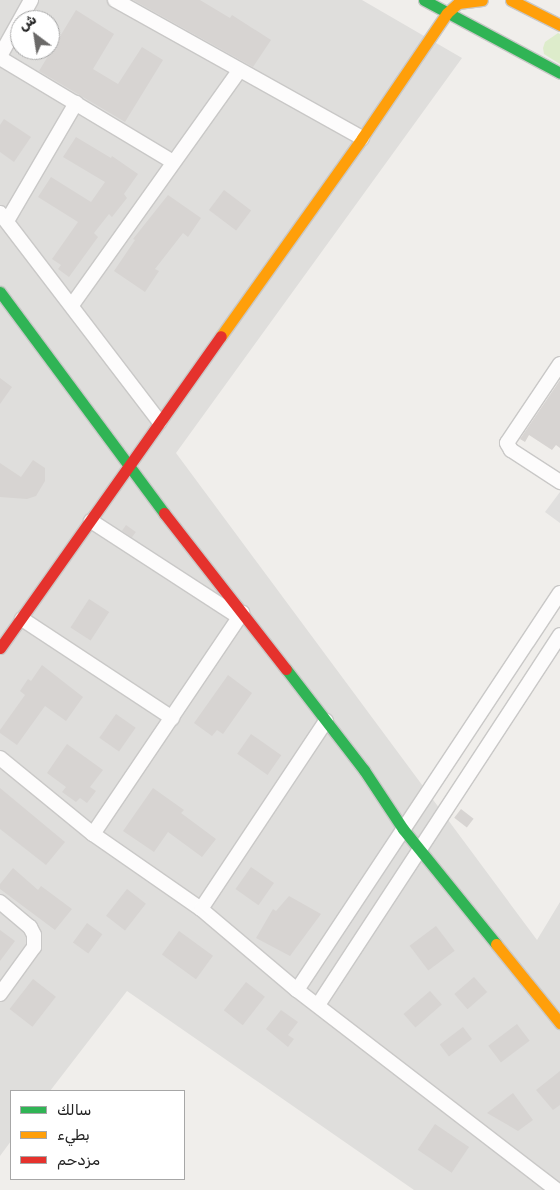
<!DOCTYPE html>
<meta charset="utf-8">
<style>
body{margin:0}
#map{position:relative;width:560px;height:1190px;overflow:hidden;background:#f0eeeb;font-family:Rubik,"Noto Sans Arabic",sans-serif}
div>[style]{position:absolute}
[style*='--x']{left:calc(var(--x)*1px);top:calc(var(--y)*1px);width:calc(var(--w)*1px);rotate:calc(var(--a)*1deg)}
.residential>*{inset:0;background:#dfdedc}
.grass>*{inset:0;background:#ddeccb}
.parking>*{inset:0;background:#e0dfde}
.building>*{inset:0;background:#d7d4d2;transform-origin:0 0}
.roads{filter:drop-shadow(1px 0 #c9c8c7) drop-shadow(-1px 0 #c9c8c7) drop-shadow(0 1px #c9c8c7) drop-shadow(0 -1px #c9c8c7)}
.street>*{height:14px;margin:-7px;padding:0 7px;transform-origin:7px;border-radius:7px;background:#fdfcfc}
.fast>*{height:11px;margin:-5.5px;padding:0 5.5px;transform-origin:5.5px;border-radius:5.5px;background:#30b455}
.slow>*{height:11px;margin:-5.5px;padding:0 5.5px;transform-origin:5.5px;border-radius:5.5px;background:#ff9f0a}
.jam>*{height:11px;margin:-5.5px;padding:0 5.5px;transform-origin:5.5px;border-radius:5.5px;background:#e5322d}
span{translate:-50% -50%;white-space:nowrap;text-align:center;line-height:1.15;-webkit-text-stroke:5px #fff;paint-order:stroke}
.legend{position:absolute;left:10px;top:1090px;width:175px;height:90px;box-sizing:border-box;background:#fff;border:1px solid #a7a7a7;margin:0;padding:6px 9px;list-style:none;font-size:15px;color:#222}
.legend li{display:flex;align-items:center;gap:10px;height:25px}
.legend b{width:25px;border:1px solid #a7a7a7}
.north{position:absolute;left:10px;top:10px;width:50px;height:50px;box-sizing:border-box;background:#fff;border:1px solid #a7a7a7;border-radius:50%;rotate:329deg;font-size:14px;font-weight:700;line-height:20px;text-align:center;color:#222}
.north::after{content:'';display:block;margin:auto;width:18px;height:22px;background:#6a6968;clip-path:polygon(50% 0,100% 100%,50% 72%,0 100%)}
</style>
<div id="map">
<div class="residential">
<i style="clip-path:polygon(evenodd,0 0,362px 0,462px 58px,176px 453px,537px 940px,560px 902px,560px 1190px,414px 1190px,127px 991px,50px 1091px,11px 1091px,11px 1141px,0 1156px,0 0,20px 20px,50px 20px,50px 50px,20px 50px,20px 20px)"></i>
</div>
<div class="grass">
<i style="clip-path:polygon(558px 33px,560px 34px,560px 64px,544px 54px,543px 48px,545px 42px)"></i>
</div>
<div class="parking">
<i style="clip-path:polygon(560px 492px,560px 523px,545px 512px)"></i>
</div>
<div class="building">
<i style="clip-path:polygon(133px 0,200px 0,230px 18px,232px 15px,271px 40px,253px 67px)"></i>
<i style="clip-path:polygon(76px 10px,114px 34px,93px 69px,118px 84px,142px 47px,163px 60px,125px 122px,39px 71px)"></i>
<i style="clip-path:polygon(4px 119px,31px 137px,14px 162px,0 152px,0 125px)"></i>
<i style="clip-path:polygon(76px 137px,111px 158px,112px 156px,138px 174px,124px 194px,127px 198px,112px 217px,109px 214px,94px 233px,98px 237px,69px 277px,58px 269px,61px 265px,52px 259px,78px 222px,38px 197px,51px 177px,91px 202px,105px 182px,63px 157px)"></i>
<i style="left:224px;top:190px;width:34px;height:25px;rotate:37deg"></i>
<i style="clip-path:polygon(168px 195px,201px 218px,188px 237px,183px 233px,155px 269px,159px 271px,145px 292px,114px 271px,135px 240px,133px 239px)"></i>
<i style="clip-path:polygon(0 378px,12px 387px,0 404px)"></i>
<i style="clip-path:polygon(560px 380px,560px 448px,556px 445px,552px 450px,529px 435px,525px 442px,520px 439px)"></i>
<i style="clip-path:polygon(33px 460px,45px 468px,45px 481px,36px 496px,27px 499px,0 497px,0 463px,21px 477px)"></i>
<i style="left:126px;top:525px;width:12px;height:7px;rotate:35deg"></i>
<i style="left:89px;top:599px;width:24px;height:34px;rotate:33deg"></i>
<i style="clip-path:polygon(42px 665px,83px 697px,66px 721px,45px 706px,17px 745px,0 733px,0 730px,25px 695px,20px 691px,28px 679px,31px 681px)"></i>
<i style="clip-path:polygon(228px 675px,252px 693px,223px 734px,217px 730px,212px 736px,194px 723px)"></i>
<i style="left:116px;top:714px;width:24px;height:29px;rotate:35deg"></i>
<i style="left:251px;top:734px;width:37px;height:24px;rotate:35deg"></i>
<i style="clip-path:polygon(67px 744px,103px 770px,90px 787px,96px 791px,87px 803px,80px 798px,76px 802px,62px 792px,66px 787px,47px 773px)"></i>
<i style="clip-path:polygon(0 788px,65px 842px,46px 865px,0 829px)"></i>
<i style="clip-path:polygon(153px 788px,184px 810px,181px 813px,216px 839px,202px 857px,168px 832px,154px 852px,123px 831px)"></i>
<i style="left:461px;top:809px;width:16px;height:11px;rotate:38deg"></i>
<i style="left:251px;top:867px;width:28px;height:27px;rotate:35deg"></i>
<i style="clip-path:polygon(13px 868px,38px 890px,41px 886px,72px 909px,55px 930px,0 889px,0 884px)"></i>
<i style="left:127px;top:889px;width:24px;height:34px;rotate:38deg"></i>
<i style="clip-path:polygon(289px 896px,321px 914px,290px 956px,256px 938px,273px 909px,276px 911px)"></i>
<i style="left:87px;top:923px;width:19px;height:24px;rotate:36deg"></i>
<i style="left:436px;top:926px;width:31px;height:33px;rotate:53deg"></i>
<i style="clip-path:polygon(0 930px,15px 941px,0 961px)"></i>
<i style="left:179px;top:931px;width:42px;height:29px;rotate:36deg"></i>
<i style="left:474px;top:977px;width:20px;height:26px;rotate:49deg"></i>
<i style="left:33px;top:979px;width:29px;height:38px;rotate:38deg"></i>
<i style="left:246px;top:982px;width:24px;height:36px;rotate:38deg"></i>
<i style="left:430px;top:991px;width:18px;height:35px;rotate:49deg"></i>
<i style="clip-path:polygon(281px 1010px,298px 1022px,288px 1035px,294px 1039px,288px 1047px,266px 1029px)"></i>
<i style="left:517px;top:1024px;width:21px;height:36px;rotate:53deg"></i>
<i style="left:463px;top:1027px;width:15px;height:29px;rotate:53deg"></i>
<i style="clip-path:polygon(560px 1071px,560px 1105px,553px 1110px,536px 1090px)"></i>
<i style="clip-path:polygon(513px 1093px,533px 1120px,518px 1131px,487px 1113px)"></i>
<i style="left:435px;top:1124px;width:41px;height:31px;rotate:34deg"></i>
</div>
<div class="roads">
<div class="street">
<i style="--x:115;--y:0;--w:283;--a:29.2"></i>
<i style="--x:0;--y:56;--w:64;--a:-61"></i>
<i style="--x:0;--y:58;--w:202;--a:31"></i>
<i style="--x:0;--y:213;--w:263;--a:52.6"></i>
<i style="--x:7;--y:221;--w:137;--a:-59.7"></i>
<i style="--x:72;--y:305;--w:287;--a:-54.5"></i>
<i style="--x:560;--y:364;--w:95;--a:123.9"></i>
<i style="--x:507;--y:443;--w:8;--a:60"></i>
<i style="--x:511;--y:450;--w:59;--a:33.1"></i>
<i style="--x:91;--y:521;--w:176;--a:33"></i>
<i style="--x:22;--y:619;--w:180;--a:33.4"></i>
<i style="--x:0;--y:758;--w:120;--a:39.3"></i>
<i style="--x:93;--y:834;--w:131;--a:34.8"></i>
<i style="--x:201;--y:909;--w:126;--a:40.2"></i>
<i style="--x:297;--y:990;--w:328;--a:37.6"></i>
<i style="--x:93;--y:834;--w:267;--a:-56"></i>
<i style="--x:0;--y:902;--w:39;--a:40"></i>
<i style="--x:30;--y:927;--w:9;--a:63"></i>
<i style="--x:34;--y:935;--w:12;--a:90"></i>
<i style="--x:34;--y:947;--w:58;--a:125.9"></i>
<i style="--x:201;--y:909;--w:226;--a:-56.4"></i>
<i style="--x:297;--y:990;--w:476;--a:-56.5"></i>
<i style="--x:318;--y:1005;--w:442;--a:-56.8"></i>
</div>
<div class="fast">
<i style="--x:424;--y:0;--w:154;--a:28.2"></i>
<i style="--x:0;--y:292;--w:275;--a:53.4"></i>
<i style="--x:286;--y:669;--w:128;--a:52.3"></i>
<i style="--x:364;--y:770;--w:71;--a:56.5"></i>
<i style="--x:403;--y:829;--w:148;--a:51"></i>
</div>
<div class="slow">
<i style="--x:511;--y:0;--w:55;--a:27"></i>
<i style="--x:221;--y:336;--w:243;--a:-54.5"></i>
<i style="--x:362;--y:138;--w:151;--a:-55.8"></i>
<i style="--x:447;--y:13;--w:15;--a:-42"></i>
<i style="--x:458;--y:3;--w:24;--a:-7"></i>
<i style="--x:496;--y:944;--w:102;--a:51"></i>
</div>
<div class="jam">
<i style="--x:164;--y:513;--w:198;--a:52"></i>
<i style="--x:0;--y:648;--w:382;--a:-54.7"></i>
</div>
</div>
<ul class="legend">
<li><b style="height:6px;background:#30b455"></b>سالك</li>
<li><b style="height:6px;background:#ff9f0a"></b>بطيء</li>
<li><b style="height:6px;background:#e5322d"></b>مزدحم</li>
</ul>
<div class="north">ش</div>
</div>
